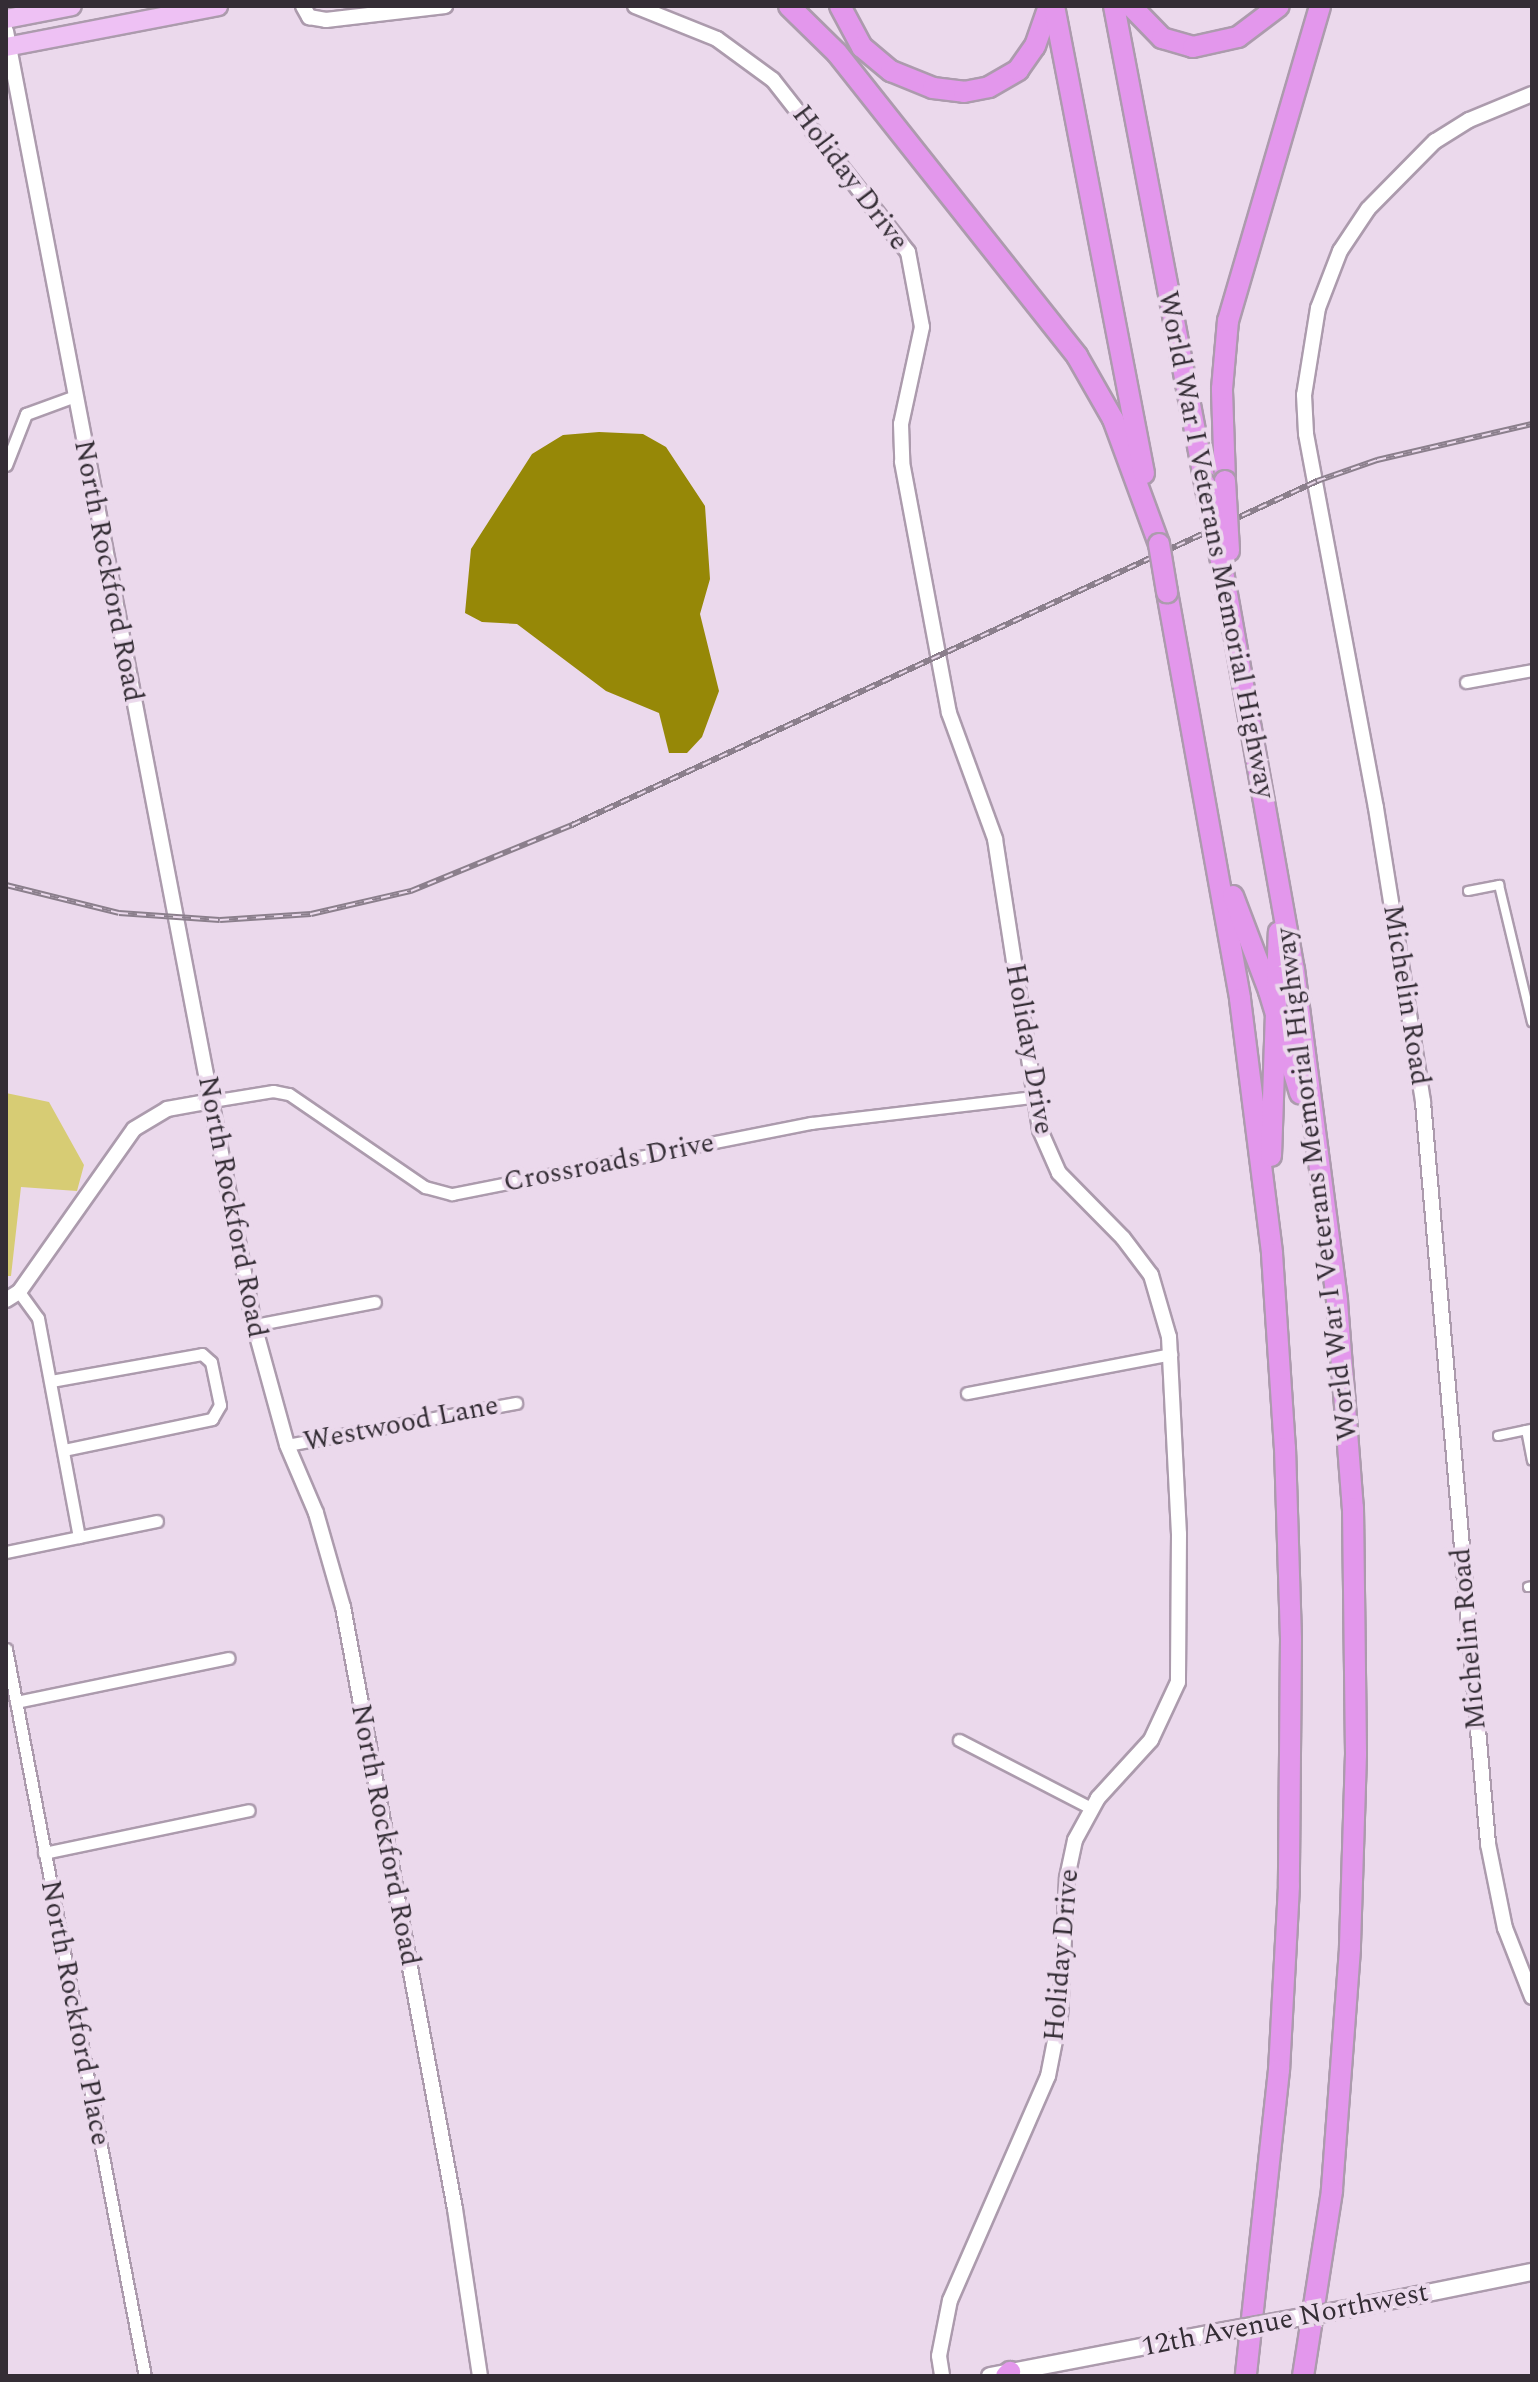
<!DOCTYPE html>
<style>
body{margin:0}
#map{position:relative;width:1538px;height:2382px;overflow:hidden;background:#ebd9ec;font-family:Spectral,serif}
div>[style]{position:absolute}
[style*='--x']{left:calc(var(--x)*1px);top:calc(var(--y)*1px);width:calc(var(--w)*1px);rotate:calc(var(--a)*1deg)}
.green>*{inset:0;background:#d7cc74}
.water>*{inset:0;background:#968807}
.roads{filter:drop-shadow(2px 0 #ac9bad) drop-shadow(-2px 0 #ac9bad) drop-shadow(0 2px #ac9bad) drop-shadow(0 -2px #ac9bad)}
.pedestrian>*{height:8px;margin:-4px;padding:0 4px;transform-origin:4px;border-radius:4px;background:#fff}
.minor>*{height:11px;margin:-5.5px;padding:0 5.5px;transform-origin:5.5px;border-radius:5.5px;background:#fff}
.tertiary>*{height:14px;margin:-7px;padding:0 7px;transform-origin:7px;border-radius:7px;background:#fff}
.secondary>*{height:16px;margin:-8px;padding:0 8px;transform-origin:8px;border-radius:8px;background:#fff}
.primary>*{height:18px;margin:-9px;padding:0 9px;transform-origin:9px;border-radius:9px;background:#eec1f4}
.motorway>*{height:20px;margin:-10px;padding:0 10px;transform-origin:10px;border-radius:10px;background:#e397ec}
.rail>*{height:6px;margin-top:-3px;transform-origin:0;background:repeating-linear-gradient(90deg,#ebd9ec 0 9px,#8b7f8c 0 18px);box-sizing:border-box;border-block:2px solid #8b7f8c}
.bridges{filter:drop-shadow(2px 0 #ac9bad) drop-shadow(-2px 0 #ac9bad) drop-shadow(0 2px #ac9bad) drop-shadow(0 -2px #ac9bad)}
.secondary-bridge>*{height:16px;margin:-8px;padding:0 8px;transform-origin:8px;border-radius:8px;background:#fff}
.motorway-bridge>*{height:20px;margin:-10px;padding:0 10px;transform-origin:10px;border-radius:10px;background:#e397ec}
span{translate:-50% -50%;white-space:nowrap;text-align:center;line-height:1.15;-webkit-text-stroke:8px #ebd9ec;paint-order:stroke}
.street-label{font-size:28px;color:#342d35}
.frame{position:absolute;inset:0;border:8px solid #342d35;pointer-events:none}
</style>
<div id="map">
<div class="green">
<i style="clip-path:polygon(6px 1093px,49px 1102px,84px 1165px,77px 1191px,21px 1187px,11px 1276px,6px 1276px)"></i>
</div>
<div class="water">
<i style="clip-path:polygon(599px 432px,643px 434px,666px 447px,705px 506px,710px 579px,700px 614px,719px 691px,702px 737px,687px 753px,669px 753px,659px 713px,606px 691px,517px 624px,482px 622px,465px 613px,471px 549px,532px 454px,563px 435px)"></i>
</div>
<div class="roads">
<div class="pedestrian">
<i style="--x:1468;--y:891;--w:32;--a:-11"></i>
<i style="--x:1499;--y:885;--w:141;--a:76.5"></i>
<i style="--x:1526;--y:1430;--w:31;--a:79"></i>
<i style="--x:1498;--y:1436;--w:35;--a:-12"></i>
<i style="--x:1528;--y:1587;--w:4;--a:-14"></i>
</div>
<div class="minor">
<i style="--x:6;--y:465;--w:55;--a:-68.6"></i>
<i style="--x:26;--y:414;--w:52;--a:-20.2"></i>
<i style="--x:1466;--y:682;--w:67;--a:-10.3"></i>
<i style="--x:212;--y:1101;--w:62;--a:-9.3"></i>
<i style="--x:273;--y:1091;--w:16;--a:11"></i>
<i style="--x:289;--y:1094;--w:165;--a:34.4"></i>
<i style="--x:425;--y:1187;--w:28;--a:15"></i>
<i style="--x:452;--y:1194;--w:366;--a:-11.2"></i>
<i style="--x:811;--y:1123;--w:225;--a:-6.7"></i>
<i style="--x:19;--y:1292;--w:32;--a:54"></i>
<i style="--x:38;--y:1318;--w:223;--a:79.4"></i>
<i style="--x:254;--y:1325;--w:123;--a:-10.8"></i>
<i style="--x:51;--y:1381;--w:153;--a:-10.1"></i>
<i style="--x:202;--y:1354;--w:12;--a:42"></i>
<i style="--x:211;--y:1362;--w:44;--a:78.2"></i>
<i style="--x:220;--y:1405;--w:16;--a:120"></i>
<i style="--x:212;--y:1419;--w:152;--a:168.2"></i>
<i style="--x:967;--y:1393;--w:208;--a:-10.8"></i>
<i style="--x:287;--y:1445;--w:233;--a:-10.4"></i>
<i style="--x:6;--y:1552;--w:154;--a:-11.6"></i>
<i style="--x:6;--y:1649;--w:740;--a:79.18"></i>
<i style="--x:16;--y:1702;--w:217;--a:-11.7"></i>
<i style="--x:959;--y:1740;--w:148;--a:27.3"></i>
<i style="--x:44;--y:1853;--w:209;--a:-11.8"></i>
</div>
<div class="tertiary">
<i style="--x:303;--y:6;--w:13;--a:61"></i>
<i style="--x:309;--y:17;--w:17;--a:10"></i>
<i style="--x:326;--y:20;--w:120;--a:-6.7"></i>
<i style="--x:635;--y:6;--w:88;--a:21.9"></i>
<i style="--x:717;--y:39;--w:69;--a:36.2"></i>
<i style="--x:773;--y:80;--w:219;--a:51.9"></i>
<i style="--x:908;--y:252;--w:76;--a:79.4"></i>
<i style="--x:922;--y:327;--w:99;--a:102.2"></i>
<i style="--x:901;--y:424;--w:38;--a:88"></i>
<i style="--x:902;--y:462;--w:255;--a:79.4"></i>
<i style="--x:949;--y:713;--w:134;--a:69.9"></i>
<i style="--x:995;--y:839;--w:294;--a:81.2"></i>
<i style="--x:1040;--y:1130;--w:47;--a:66.2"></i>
<i style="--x:1059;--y:1173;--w:91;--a:45.4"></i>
<i style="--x:1123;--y:1238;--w:46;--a:52.9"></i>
<i style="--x:1151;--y:1275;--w:65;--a:73.8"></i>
<i style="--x:1169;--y:1337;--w:197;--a:87.1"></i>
<i style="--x:1179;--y:1534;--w:148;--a:90.4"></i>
<i style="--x:1178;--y:1682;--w:64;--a:115"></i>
<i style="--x:1151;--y:1740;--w:79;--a:132.4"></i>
<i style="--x:1098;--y:1798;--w:48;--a:118.7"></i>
<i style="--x:1075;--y:1840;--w:40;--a:102"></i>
<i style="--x:1067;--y:1879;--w:136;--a:92.9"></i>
<i style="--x:1060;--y:2015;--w:62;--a:101.1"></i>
<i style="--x:1048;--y:2076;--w:244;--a:113.6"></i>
<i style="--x:950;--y:2300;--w:57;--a:101.1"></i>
<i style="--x:939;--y:2356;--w:20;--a:81"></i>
<i style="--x:6;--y:31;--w:1318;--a:79.15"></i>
<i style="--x:254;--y:1325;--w:124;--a:74.6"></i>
<i style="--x:287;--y:1445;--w:74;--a:66.9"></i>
<i style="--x:316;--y:1513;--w:98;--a:74"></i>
<i style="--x:343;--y:1607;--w:612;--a:79.46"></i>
<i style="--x:455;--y:2209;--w:169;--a:81.5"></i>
<i style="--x:1532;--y:94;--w:68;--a:157.6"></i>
<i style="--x:1469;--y:120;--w:40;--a:148"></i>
<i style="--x:1435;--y:141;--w:95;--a:134.6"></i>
<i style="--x:1368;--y:209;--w:50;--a:123.7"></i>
<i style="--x:1340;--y:251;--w:61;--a:111.1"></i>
<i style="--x:1318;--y:308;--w:88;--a:99.1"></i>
<i style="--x:1304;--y:395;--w:39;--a:87"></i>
<i style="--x:1306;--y:434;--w:380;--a:79.4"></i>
<i style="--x:1376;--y:808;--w:298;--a:80.9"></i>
<i style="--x:1423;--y:1102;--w:745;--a:84.99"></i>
<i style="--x:1488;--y:1844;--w:86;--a:78.6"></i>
<i style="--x:1505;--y:1928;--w:74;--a:68.6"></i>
<i style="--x:6;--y:1300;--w:15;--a:-32"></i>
<i style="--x:19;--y:1292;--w:199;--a:-54.8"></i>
<i style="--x:134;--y:1129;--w:39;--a:-31"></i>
<i style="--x:167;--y:1109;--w:46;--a:-10.1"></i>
</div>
<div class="secondary">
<i style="--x:1358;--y:2307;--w:177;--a:-11.4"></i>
<i style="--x:990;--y:2376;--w:227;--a:-10.9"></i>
</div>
<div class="primary">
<i style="--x:6;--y:19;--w:67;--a:-11.1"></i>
<i style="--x:6;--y:47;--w:216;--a:-10.9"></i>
</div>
<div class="motorway">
<i style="--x:789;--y:6;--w:67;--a:44.4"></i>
<i style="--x:837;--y:53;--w:387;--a:51.6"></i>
<i style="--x:1077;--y:356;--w:73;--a:60.3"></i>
<i style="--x:1113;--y:419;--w:133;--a:69.8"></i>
<i style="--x:840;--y:6;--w:47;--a:61.8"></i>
<i style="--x:862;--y:47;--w:38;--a:40"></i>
<i style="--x:891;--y:71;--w:45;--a:22"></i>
<i style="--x:933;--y:88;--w:31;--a:7"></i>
<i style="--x:964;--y:92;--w:25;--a:-11"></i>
<i style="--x:989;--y:87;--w:34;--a:-30"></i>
<i style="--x:1018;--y:70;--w:29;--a:-55"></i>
<i style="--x:1035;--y:46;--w:42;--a:-70.7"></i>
<i style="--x:1054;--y:6;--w:476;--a:79.1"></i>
<i style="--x:1114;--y:6;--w:487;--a:79.2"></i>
<i style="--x:1131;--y:6;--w:45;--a:45.9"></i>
<i style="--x:1162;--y:38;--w:32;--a:16"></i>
<i style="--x:1193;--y:47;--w:46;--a:-12.5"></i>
<i style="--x:1238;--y:37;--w:51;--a:-37.1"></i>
<i style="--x:1225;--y:481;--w:92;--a:-91.9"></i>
<i style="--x:1222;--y:389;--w:68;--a:-85"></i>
<i style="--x:1228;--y:321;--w:328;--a:-73.7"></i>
<i style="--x:1222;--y:566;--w:409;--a:79.9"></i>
<i style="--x:1294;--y:969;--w:336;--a:82.6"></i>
<i style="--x:1337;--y:1302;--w:207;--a:85.6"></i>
<i style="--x:1353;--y:1508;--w:246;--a:89.3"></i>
<i style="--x:1356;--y:1754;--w:195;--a:91.8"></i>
<i style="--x:1350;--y:1949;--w:243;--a:94.3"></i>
<i style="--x:1332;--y:2191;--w:187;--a:98.9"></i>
<i style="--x:1167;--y:592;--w:413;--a:79.8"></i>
<i style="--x:1240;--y:999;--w:257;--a:82.8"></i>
<i style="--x:1272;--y:1254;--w:194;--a:86.2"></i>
<i style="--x:1285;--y:1448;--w:191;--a:88.2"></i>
<i style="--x:1291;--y:1639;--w:247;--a:90.5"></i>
<i style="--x:1289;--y:1886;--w:184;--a:93.1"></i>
<i style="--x:1279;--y:2070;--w:308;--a:96.2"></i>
<i style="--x:1233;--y:896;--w:102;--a:69.2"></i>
<i style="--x:1269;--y:991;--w:107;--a:73.1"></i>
<i style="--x:1271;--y:1156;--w:224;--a:-88"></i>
<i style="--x:1006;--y:2376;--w:6;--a:-45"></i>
</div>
</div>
<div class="rail">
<i style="--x:6;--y:885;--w:116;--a:13.9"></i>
<i style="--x:119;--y:913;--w:101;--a:4"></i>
<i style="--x:220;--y:920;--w:91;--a:-3.8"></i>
<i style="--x:311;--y:914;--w:103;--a:-13"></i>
<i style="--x:411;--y:891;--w:174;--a:-22.3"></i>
<i style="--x:572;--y:825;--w:821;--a:-24.78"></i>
<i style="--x:1317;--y:481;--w:64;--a:-19.3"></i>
<i style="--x:1377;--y:460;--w:159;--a:-13.1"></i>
</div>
<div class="bridges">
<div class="secondary-bridge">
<i style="--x:1213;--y:2333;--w:147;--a:-10.2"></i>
</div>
<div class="motorway-bridge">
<i style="--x:1225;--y:481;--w:70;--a:86.7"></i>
<i style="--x:1205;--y:484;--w:84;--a:78.3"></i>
<i style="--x:1159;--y:544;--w:49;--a:80.5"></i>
</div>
</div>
<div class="street-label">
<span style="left:850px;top:178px;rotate:53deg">Holiday Drive</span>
<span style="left:1216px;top:545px;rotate:79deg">World War I Veterans Memorial Highway</span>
<span style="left:108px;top:571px;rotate:79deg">North Rockford Road</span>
<span style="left:1406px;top:995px;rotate:81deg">Michelin Road</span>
<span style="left:1029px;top:1049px;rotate:80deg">Holiday Drive</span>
<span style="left:609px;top:1163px;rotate:-11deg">Crossroads Drive</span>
<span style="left:1317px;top:1184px;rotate:-97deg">World War I Veterans Memorial Highway</span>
<span style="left:232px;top:1207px;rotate:79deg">North Rockford Road</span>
<span style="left:401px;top:1424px;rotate:-11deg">Westwood Lane</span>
<span style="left:1469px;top:1639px;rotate:-95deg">Michelin Road</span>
<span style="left:385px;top:1835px;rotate:79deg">North Rockford Road</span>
<span style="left:1062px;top:1955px;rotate:-85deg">Holiday Drive</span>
<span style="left:75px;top:2013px;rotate:79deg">North Rockford Place</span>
<span style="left:1285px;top:2320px;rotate:-11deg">12th Avenue Northwest</span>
</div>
<div class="frame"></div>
</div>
